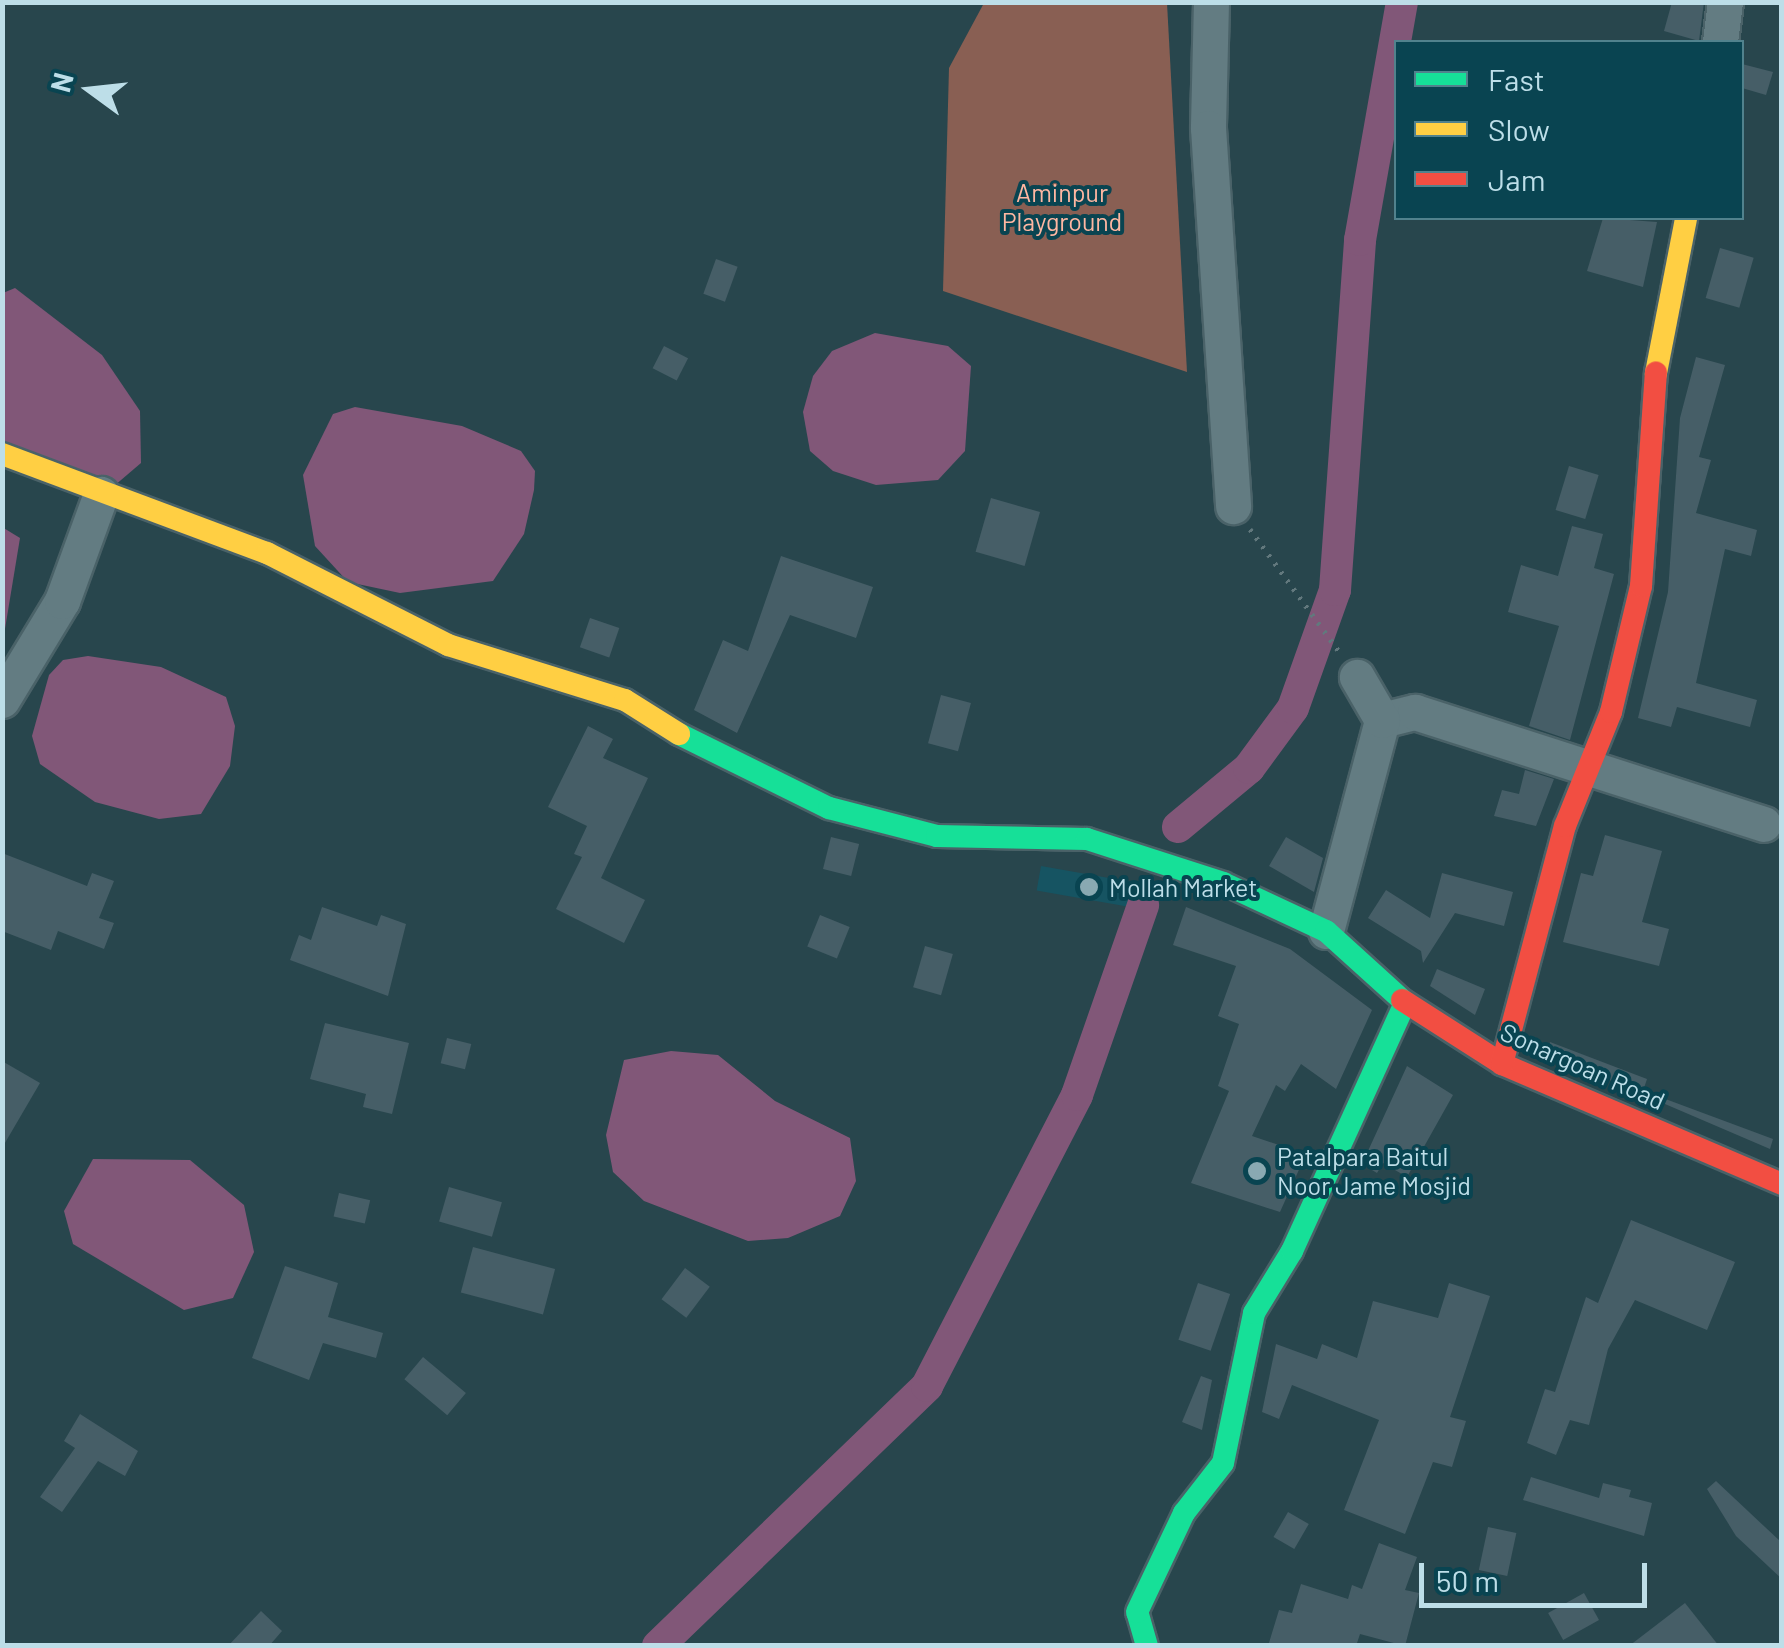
<!DOCTYPE html>
<style>
body{margin:0}
#map{position:relative;width:1784px;height:1648px;overflow:hidden;background:#28464d;font-family:Barlow,sans-serif}
div>[style]{position:absolute}
[style*='--x']{left:calc(var(--x)*1px);top:calc(var(--y)*1px);width:calc(var(--w)*1px);rotate:calc(var(--a)*1deg)}
.built>*{inset:0;background:#165462;transform-origin:0 0}
.green>*{inset:0;background:#895f53}
.water>*{inset:0;background:#815778}
.canal>*{height:32px;margin:-16px;padding:0 16px;transform-origin:16px;border-radius:16px;background:#815778}
.building>*{inset:0;background:#465e67;transform-origin:0 0}
.path>*{height:5px;margin-top:-2.5px;transform-origin:0;background:repeating-linear-gradient(90deg,#62787d 0 2.5px,transparent 0 10.5px)}
.roads{filter:drop-shadow(2px 0 #4a6268) drop-shadow(-2px 0 #4a6268) drop-shadow(0 2px #4a6268) drop-shadow(0 -2px #4a6268)}
.street>*{height:35px;margin:-17.5px;padding:0 17.5px;transform-origin:17.5px;border-radius:17.5px;background:#637c82}
.fast>*{height:22px;margin:-11px;padding:0 11px;transform-origin:11px;border-radius:11px;background:#16e098}
.slow>*{height:22px;margin:-11px;padding:0 11px;transform-origin:11px;border-radius:11px;background:#ffcf43}
.jam>*{height:22px;margin:-11px;padding:0 11px;transform-origin:11px;border-radius:11px;background:#f24e42}
.dots>*{width:28px;height:28px;translate:-50% -50%;box-sizing:border-box;border:5px solid #094451;border-radius:50%}
span{translate:-50% -50%;white-space:nowrap;text-align:center;line-height:1.15;-webkit-text-stroke:8px #094451;paint-order:stroke}
.park-label{font-size:25px;color:#feb7a2}
.poi-label{font-size:25px;color:#bddee8}
.left{translate:0 -50%;text-align:left}
.street-label{font-size:25px;color:#bddee8}
.frame{position:absolute;inset:0;border:5px solid #bddee8;pointer-events:none}
.legend{position:absolute;left:1394px;top:40px;width:350px;height:180px;box-sizing:border-box;background:#094451;border:2px solid #51828d;margin:0;padding:12px 18px;list-style:none;font-size:30px;color:#bddee8}
.legend li{display:flex;align-items:center;gap:20px;height:50px}
.legend b{width:50px;border:2px solid #51828d}
.north{position:absolute;left:40px;top:40px;width:100px;height:100px;-webkit-text-stroke:8px #094451;paint-order:stroke;rotate:285deg;font-size:28px;font-weight:700;line-height:40px;text-align:center;color:#bddee8}
.north::after{content:'';display:block;margin:auto;width:35px;height:45px;background:#bddee8;clip-path:polygon(50% 0,100% 100%,50% 72%,0 100%)}
.scale{position:absolute;left:1419px;top:1563px;width:228px;height:45px;box-sizing:border-box;border:5px solid #bddee8;border-top:0;padding-left:12px;font-size:30px;line-height:35px;white-space:nowrap;color:#bddee8;-webkit-text-stroke:8px #094451;paint-order:stroke}
</style>
<div id="map">
<div class="built">
<i style="left:1041px;top:866px;width:102px;height:25px;rotate:10deg"></i>
</div>
<div class="green">
<i style="clip-path:polygon(984px 3px,1167px 3px,1187px 372px,943px 291px,949px 68px)"></i>
</div>
<div class="water">
<i style="clip-path:polygon(15px 288px,102px 355px,140px 411px,141px 463px,107px 492px,3px 446px,3px 293px)"></i>
<i style="clip-path:polygon(875px 333px,948px 346px,971px 366px,965px 451px,938px 480px,876px 485px,833px 471px,810px 451px,803px 412px,813px 376px,832px 351px)"></i>
<i style="clip-path:polygon(355px 407px,462px 426px,521px 451px,535px 471px,534px 490px,524px 534px,493px 581px,400px 593px,348px 582px,315px 546px,303px 475px,333px 414px)"></i>
<i style="clip-path:polygon(2px 527px,20px 538px,3px 641px,2px 641px)"></i>
<i style="clip-path:polygon(88px 656px,161px 667px,226px 697px,235px 726px,230px 766px,201px 814px,159px 819px,95px 802px,40px 764px,32px 736px,49px 675px,63px 660px)"></i>
<i style="clip-path:polygon(671px 1051px,718px 1055px,775px 1101px,850px 1138px,856px 1181px,840px 1216px,788px 1238px,748px 1241px,644px 1201px,613px 1172px,606px 1135px,624px 1060px)"></i>
<i style="clip-path:polygon(93px 1159px,190px 1160px,244px 1205px,254px 1252px,233px 1298px,184px 1310px,73px 1244px,64px 1211px)"></i>
</div>
<div class="canal">
<i style="--x:1178;--y:827;--w:92;--a:-39.7"></i>
<i style="--x:1249;--y:768;--w:74;--a:-53.7"></i>
<i style="--x:1293;--y:708;--w:125;--a:-70.4"></i>
<i style="--x:1335;--y:590;--w:351;--a:-85.9"></i>
<i style="--x:1360;--y:240;--w:242;--a:-80"></i>
<i style="--x:658;--y:1646;--w:374;--a:-44"></i>
<i style="--x:927;--y:1386;--w:327;--a:-62.7"></i>
<i style="--x:1077;--y:1095;--w:201;--a:-70.8"></i>
</div>
<div class="building">
<i style="clip-path:polygon(1672px 2px,1704px 2px,1699px 41px,1664px 31px)"></i>
<i style="clip-path:polygon(1742px 64px,1773px 72px,1766px 95px,1742px 88px)"></i>
<i style="clip-path:polygon(1603px 218px,1657px 222px,1643px 287px,1587px 271px)"></i>
<i style="left:1720px;top:248px;width:35px;height:52px;rotate:16deg"></i>
<i style="left:716px;top:259px;width:23px;height:37px;rotate:20deg"></i>
<i style="left:664px;top:346px;width:27px;height:25px;rotate:27deg"></i>
<i style="clip-path:polygon(1696px 357px,1725px 365px,1699px 457px,1711px 460px,1696px 513px,1757px 530px,1751px 556px,1725px 549px,1696px 683px,1757px 700px,1750px 727px,1677px 707px,1671px 727px,1638px 718px,1668px 592px,1680px 418px)"></i>
<i style="left:1569px;top:466px;width:31px;height:46px;rotate:17deg"></i>
<i style="left:991px;top:498px;width:51px;height:56px;rotate:16deg"></i>
<i style="clip-path:polygon(1572px 526px,1603px 534px,1594px 568px,1614px 574px,1570px 740px,1529px 726px,1559px 626px,1508px 612px,1521px 565px,1558px 576px)"></i>
<i style="clip-path:polygon(781px 556px,873px 587px,856px 638px,790px 615px,737px 733px,694px 710px,723px 640px,748px 651px)"></i>
<i style="left:590px;top:618px;width:31px;height:31px;rotate:19deg"></i>
<i style="left:941px;top:695px;width:31px;height:50px;rotate:15deg"></i>
<i style="clip-path:polygon(588px 726px,613px 739px,603px 758px,648px 778px,601px 878px,645px 900px,624px 943px,556px 909px,582px 857px,574px 854px,587px 826px,548px 807px)"></i>
<i style="clip-path:polygon(1525px 770px,1554px 779px,1536px 826px,1494px 816px,1502px 790px,1519px 794px)"></i>
<i style="clip-path:polygon(1605px 835px,1662px 851px,1642px 922px,1669px 929px,1659px 966px,1563px 942px,1581px 873px,1593px 876px)"></i>
<i style="left:831px;top:837px;width:29px;height:33px;rotate:14deg"></i>
<i style="clip-path:polygon(1286px 837px,1323px 858px,1314px 892px,1269px 866px)"></i>
<i style="clip-path:polygon(2px 853px,87px 886px,92px 873px,114px 881px,99px 918px,114px 923px,104px 949px,58px 931px,51px 950px,2px 931px)"></i>
<i style="clip-path:polygon(1442px 873px,1513px 892px,1504px 926px,1455px 913px,1423px 963px,1421px 951px,1368px 918px,1386px 890px,1430px 918px)"></i>
<i style="clip-path:polygon(322px 907px,377px 926px,381px 915px,406px 924px,388px 996px,290px 960px,299px 935px,311px 940px)"></i>
<i style="clip-path:polygon(1186px 907px,1290px 949px,1372px 1010px,1336px 1089px,1301px 1064px,1285px 1091px,1276px 1085px,1252px 1136px,1306px 1154px,1280px 1212px,1191px 1183px,1229px 1091px,1218px 1086px,1239px 1024px,1218px 1016px,1236px 966px,1173px 945px)"></i>
<i style="left:820px;top:915px;width:32px;height:34px;rotate:22deg"></i>
<i style="left:925px;top:946px;width:29px;height:43px;rotate:16deg"></i>
<i style="clip-path:polygon(1437px 969px,1485px 989px,1475px 1015px,1430px 986px)"></i>
<i style="clip-path:polygon(325px 1023px,409px 1043px,392px 1114px,363px 1107px,366px 1094px,310px 1079px)"></i>
<i style="left:447px;top:1038px;width:25px;height:26px;rotate:14deg"></i>
<i style="clip-path:polygon(1550px 1042px,1647px 1079px,1642px 1094px,1546px 1053px)"></i>
<i style="clip-path:polygon(2px 1061px,40px 1083px,2px 1148px)"></i>
<i style="clip-path:polygon(1407px 1066px,1453px 1095px,1407px 1177px,1383px 1163px,1377px 1173px,1362px 1164px)"></i>
<i style="clip-path:polygon(1652px 1094px,1773px 1139px,1770px 1149px,1651px 1098px)"></i>
<i style="left:449px;top:1187px;width:55px;height:36px;rotate:16deg"></i>
<i style="left:339px;top:1193px;width:32px;height:24px;rotate:13deg"></i>
<i style="clip-path:polygon(1631px 1220px,1735px 1262px,1707px 1330px,1635px 1300px,1608px 1349px,1589px 1425px,1570px 1420px,1556px 1455px,1527px 1443px,1545px 1389px,1555px 1392px,1586px 1297px,1598px 1303px)"></i>
<i style="left:473px;top:1247px;width:85px;height:47px;rotate:15deg"></i>
<i style="clip-path:polygon(285px 1266px,338px 1283px,328px 1317px,383px 1333px,376px 1358px,323px 1343px,309px 1380px,252px 1358px)"></i>
<i style="left:685px;top:1268px;width:31px;height:39px;rotate:37deg"></i>
<i style="left:1198px;top:1283px;width:34px;height:60px;rotate:19deg"></i>
<i style="clip-path:polygon(1449px 1283px,1490px 1296px,1450px 1417px,1466px 1421px,1452px 1467px,1433px 1462px,1405px 1534px,1344px 1510px,1379px 1420px,1292px 1385px,1279px 1419px,1262px 1412px,1276px 1344px,1317px 1359px,1322px 1344px,1357px 1358px,1373px 1301px,1438px 1318px)"></i>
<i style="left:423px;top:1357px;width:56px;height:29px;rotate:40deg"></i>
<i style="clip-path:polygon(1201px 1376px,1212px 1380px,1202px 1430px,1182px 1422px)"></i>
<i style="clip-path:polygon(80px 1414px,138px 1451px,125px 1476px,98px 1461px,62px 1512px,40px 1497px,75px 1448px,64px 1441px)"></i>
<i style="clip-path:polygon(1531px 1477px,1599px 1498px,1603px 1483px,1631px 1490px,1629px 1497px,1652px 1503px,1644px 1536px,1523px 1500px)"></i>
<i style="clip-path:polygon(1716px 1481px,1782px 1543px,1782px 1579px,1736px 1536px,1707px 1489px)"></i>
<i style="left:1288px;top:1512px;width:24px;height:29px;rotate:30deg"></i>
<i style="left:1488px;top:1527px;width:29px;height:44px;rotate:12deg"></i>
<i style="clip-path:polygon(1379px 1543px,1417px 1557px,1405px 1590px,1419px 1593px,1405px 1646px,1360px 1634px,1356px 1646px,1268px 1646px,1279px 1610px,1292px 1613px,1301px 1584px,1348px 1599px,1352px 1585px,1362px 1589px)"></i>
<i style="left:1584px;top:1593px;width:31px;height:41px;rotate:61deg"></i>
<i style="clip-path:polygon(1685px 1603px,1719px 1646px,1629px 1646px)"></i>
<i style="clip-path:polygon(261px 1611px,282px 1631px,269px 1646px,228px 1646px)"></i>
</div>
<div class="path">
<i style="--x:1250;--y:529;--w:153;--a:54"></i>
</div>
<div class="roads">
<div class="street">
<i style="--x:1211;--y:2;--w:126;--a:91.4"></i>
<i style="--x:1208;--y:128;--w:379;--a:86.2"></i>
<i style="--x:1720;--y:42;--w:40;--a:-82.9"></i>
<i style="--x:2;--y:700;--w:116;--a:-58.8"></i>
<i style="--x:62;--y:601;--w:114;--a:-70"></i>
<i style="--x:1382;--y:720;--w:34;--a:-14"></i>
<i style="--x:1415;--y:712;--w:366;--a:17.8"></i>
<i style="--x:1326;--y:931;--w:218;--a:-75.1"></i>
<i style="--x:1382;--y:720;--w:50;--a:-120.2"></i>
</div>
<div class="fast">
<i style="--x:679;--y:734;--w:167;--a:26.3"></i>
<i style="--x:829;--y:808;--w:112;--a:14.5"></i>
<i style="--x:937;--y:836;--w:150;--a:1.1"></i>
<i style="--x:1087;--y:839;--w:143;--a:17.9"></i>
<i style="--x:1223;--y:883;--w:114;--a:25"></i>
<i style="--x:1326;--y:931;--w:103;--a:42.2"></i>
<i style="--x:1147;--y:1646;--w:35;--a:-106"></i>
<i style="--x:1137;--y:1612;--w:110;--a:-64.6"></i>
<i style="--x:1184;--y:1513;--w:63;--a:-52"></i>
<i style="--x:1223;--y:1463;--w:153;--a:-78.3"></i>
<i style="--x:1254;--y:1313;--w:73;--a:-58.5"></i>
<i style="--x:1292;--y:1251;--w:273;--a:-65.5"></i>
</div>
<div class="slow">
<i style="--x:1656;--y:373;--w:158;--a:-79"></i>
<i style="--x:2;--y:454;--w:283;--a:20.5"></i>
<i style="--x:267;--y:553;--w:203;--a:26.9"></i>
<i style="--x:448;--y:645;--w:185;--a:17.3"></i>
<i style="--x:625;--y:700;--w:64;--a:32.2"></i>
</div>
<div class="jam">
<i style="--x:1402;--y:1000;--w:119;--a:32.6"></i>
<i style="--x:1502;--y:1064;--w:305;--a:23.2"></i>
<i style="--x:1502;--y:1064;--w:246;--a:-75.2"></i>
<i style="--x:1565;--y:826;--w:123;--a:-68"></i>
<i style="--x:1611;--y:712;--w:130;--a:-76.6"></i>
<i style="--x:1641;--y:586;--w:214;--a:-86"></i>
</div>
</div>
<div class="dots">
<i style="left:1089px;top:887px;background:#89a9b2"></i>
<i style="left:1257px;top:1171px;background:#89a9b2"></i>
</div>
<div class="park-label">
<span style="left:1062px;top:207px">Aminpur<br>Playground</span>
</div>
<div class="poi-label">
<span class="left" style="left:1109px;top:887px">Mollah Market</span>
<span class="left" style="left:1277px;top:1171px">Patalpara Baitul<br>Noor Jame Mosjid</span>
</div>
<div class="street-label">
<span style="left:1583px;top:1066px;rotate:24deg">Sonargoan Road</span>
</div>
<div class="frame"></div>
<ul class="legend">
<li><b style="height:12px;background:#16e098"></b>Fast</li>
<li><b style="height:12px;background:#ffcf43"></b>Slow</li>
<li><b style="height:12px;background:#f24e42"></b>Jam</li>
</ul>
<div class="north">N</div>
<div class="scale">50 m</div>
</div>
